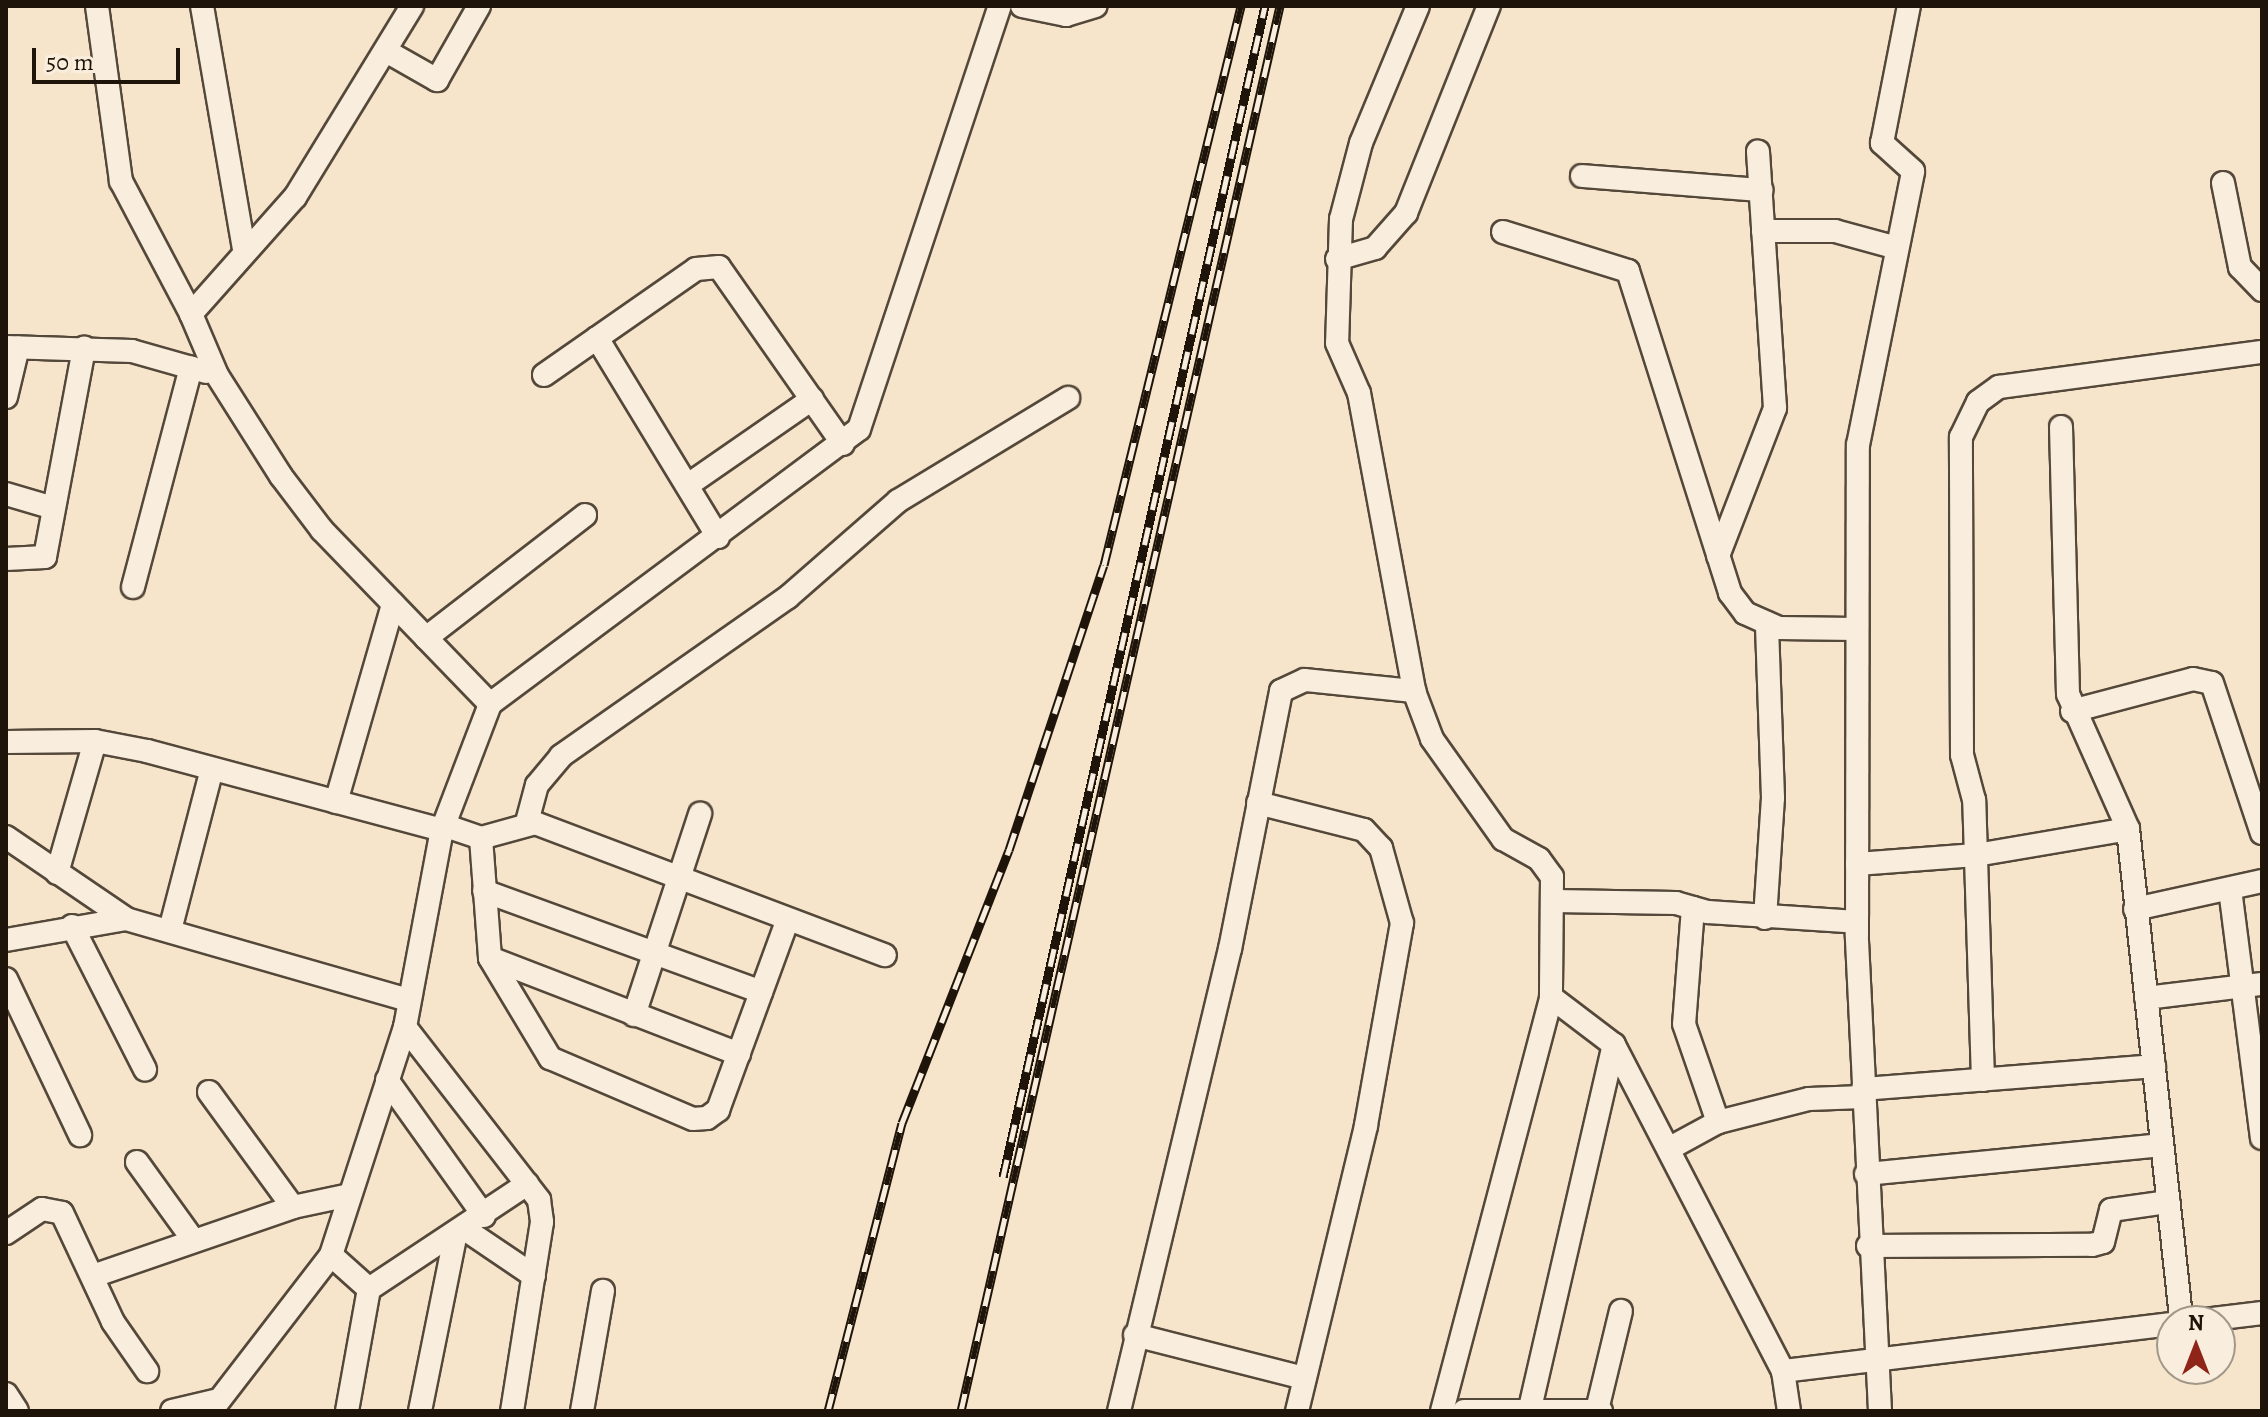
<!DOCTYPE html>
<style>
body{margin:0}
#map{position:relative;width:2268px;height:1417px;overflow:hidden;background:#f6e5cb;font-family:Alegreya,serif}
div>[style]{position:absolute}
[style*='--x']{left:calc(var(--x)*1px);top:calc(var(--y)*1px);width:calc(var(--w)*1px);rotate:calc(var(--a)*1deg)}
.roads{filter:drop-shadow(2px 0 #54483a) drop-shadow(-2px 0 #54483a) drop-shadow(0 2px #54483a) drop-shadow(0 -2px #54483a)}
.street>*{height:22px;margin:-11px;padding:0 11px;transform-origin:11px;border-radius:11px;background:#f9eedd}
.rail>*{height:9px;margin-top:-4.5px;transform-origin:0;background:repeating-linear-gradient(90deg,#f9eedd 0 18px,#1e1409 0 36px);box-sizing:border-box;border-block:2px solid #1e1409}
span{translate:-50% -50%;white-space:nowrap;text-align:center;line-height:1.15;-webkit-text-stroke:6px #f9eedd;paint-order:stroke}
.frame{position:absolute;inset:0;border:8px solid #1e1409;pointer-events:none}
.north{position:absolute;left:2156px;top:1305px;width:80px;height:80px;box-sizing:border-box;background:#f9eedd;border:2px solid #a19788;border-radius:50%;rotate:0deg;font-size:22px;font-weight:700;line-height:32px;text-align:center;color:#1e1409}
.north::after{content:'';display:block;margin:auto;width:28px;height:36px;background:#8f2418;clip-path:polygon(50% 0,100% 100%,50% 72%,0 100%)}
.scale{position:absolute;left:32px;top:48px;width:148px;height:36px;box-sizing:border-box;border:4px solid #1e1409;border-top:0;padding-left:10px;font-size:24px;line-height:28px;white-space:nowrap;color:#1e1409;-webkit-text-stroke:6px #f9eedd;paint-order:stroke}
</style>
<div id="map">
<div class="roads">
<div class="street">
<i style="--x:97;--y:6;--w:177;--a:82.2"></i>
<i style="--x:121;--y:181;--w:150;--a:62.2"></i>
<i style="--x:202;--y:6;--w:248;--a:80.2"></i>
<i style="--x:1022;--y:6;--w:45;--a:11.6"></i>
<i style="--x:1066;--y:15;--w:31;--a:-17"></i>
<i style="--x:1418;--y:6;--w:148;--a:112.6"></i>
<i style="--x:1361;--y:143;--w:79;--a:104.7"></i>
<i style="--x:1341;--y:219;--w:124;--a:91.8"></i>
<i style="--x:1337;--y:343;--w:55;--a:66.3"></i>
<i style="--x:1359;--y:393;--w:303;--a:79.5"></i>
<i style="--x:1414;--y:691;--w:51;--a:69.4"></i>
<i style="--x:1432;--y:739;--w:123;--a:54.6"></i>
<i style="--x:1503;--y:839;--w:41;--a:29.1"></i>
<i style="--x:1539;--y:859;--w:22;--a:54"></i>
<i style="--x:1552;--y:877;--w:120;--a:90.5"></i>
<i style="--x:386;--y:51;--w:59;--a:29.6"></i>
<i style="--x:437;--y:80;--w:85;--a:-60.4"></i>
<i style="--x:1582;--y:176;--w:180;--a:4.5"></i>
<i style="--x:2223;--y:183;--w:86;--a:78.6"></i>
<i style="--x:2240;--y:267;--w:32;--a:46"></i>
<i style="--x:1763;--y:231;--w:72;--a:0"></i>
<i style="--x:1835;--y:231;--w:64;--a:15.3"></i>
<i style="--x:1503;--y:232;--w:131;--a:17.3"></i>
<i style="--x:1628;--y:271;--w:338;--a:72.4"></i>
<i style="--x:1730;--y:593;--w:25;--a:53"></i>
<i style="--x:1745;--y:613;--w:36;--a:24"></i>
<i style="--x:1778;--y:628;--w:78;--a:0.7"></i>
<i style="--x:1337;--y:259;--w:40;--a:-16"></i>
<i style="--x:1375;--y:248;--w:47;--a:-48.5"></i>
<i style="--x:1406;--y:213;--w:223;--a:-68.2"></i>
<i style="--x:597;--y:338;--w:233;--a:58.7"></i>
<i style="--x:6;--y:347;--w:126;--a:1.8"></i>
<i style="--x:132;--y:351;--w:77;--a:15.8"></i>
<i style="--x:544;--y:375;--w:185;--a:-34.9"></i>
<i style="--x:696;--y:269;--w:23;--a:-5"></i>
<i style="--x:719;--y:267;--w:216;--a:55"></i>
<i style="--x:6;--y:397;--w:51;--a:-76.5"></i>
<i style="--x:2061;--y:427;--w:267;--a:88.5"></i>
<i style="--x:2068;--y:694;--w:148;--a:66"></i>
<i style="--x:2128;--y:829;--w:491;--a:83.8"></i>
<i style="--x:688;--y:485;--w:151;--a:-34.7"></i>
<i style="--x:6;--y:494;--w:46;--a:16.5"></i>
<i style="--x:1718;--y:556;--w:159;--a:-68.9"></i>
<i style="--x:1775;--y:408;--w:257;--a:-93.8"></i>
<i style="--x:6;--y:559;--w:39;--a:-3"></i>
<i style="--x:45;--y:557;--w:213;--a:-79.4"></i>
<i style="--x:133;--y:587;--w:227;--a:-75.2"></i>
<i style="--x:426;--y:638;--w:201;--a:-37.7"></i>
<i style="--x:490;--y:704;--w:460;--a:-36.7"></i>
<i style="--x:859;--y:429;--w:446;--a:-71.6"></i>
<i style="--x:2072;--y:711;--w:125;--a:-14.8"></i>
<i style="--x:2193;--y:679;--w:19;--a:12"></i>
<i style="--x:2212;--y:683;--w:158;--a:71.6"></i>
<i style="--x:6;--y:742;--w:89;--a:-0.6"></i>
<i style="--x:95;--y:741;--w:53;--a:10.9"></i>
<i style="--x:147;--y:751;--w:305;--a:15"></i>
<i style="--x:336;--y:802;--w:206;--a:-73.9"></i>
<i style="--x:1258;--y:803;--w:109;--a:14.3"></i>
<i style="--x:1364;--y:830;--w:25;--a:47"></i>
<i style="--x:1381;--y:848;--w:78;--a:74.4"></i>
<i style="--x:1402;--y:923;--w:206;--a:100.1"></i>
<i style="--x:1366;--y:1126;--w:293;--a:103.6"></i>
<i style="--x:527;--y:822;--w:38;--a:-75"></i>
<i style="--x:537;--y:785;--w:38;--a:-50"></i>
<i style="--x:561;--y:756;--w:277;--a:-35"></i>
<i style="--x:788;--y:597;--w:146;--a:-41.1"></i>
<i style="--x:898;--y:501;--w:199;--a:-31.2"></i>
<i style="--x:443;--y:825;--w:40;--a:18.9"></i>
<i style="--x:481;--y:838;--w:56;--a:-15.5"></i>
<i style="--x:535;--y:823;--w:374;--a:20.7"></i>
<i style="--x:6;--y:837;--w:145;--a:34.3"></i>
<i style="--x:481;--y:838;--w:120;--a:85.7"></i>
<i style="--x:490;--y:958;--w:267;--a:21.1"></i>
<i style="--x:1857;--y:864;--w:119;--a:-4.3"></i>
<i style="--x:1976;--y:855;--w:154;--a:-9.7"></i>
<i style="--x:57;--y:873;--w:137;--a:-73.9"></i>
<i style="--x:2230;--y:889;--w:251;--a:82.7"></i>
<i style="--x:484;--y:891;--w:295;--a:20"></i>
<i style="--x:1554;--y:901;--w:122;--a:0.9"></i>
<i style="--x:1676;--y:903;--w:33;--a:16"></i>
<i style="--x:1708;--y:912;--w:149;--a:3.8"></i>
<i style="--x:1693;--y:908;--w:116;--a:94.4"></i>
<i style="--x:1684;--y:1024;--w:104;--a:70.9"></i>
<i style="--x:2135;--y:909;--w:130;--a:-12.4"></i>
<i style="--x:1765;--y:918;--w:120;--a:-86.2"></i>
<i style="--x:1773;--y:798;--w:175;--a:-92"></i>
<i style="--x:72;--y:926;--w:161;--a:63"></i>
<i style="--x:170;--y:930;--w:166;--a:-75.4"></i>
<i style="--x:6;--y:940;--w:122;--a:-9.9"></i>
<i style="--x:126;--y:919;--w:294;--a:16"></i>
<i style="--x:490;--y:958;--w:117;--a:59"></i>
<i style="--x:550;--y:1058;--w:155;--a:23.1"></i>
<i style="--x:693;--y:1119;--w:14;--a:-4"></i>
<i style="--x:707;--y:1118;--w:14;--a:-36"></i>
<i style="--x:718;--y:1110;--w:201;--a:-69.9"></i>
<i style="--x:6;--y:979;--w:173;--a:64.6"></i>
<i style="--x:2146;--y:998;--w:117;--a:-6.9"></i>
<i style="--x:634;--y:1015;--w:212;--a:-71.8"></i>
<i style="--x:405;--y:1027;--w:219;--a:52.2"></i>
<i style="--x:539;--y:1200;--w:22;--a:82"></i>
<i style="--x:542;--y:1222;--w:191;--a:99"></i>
<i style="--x:387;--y:1080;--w:167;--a:54.5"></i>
<i style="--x:1983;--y:1080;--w:280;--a:-91.8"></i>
<i style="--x:1974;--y:800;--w:47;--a:-104.9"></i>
<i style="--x:1962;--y:755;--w:318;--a:-90.2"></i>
<i style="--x:1961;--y:437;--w:39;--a:-64"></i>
<i style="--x:1978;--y:402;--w:26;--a:-36"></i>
<i style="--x:1999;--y:387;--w:265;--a:-7.6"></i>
<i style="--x:1863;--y:1089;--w:292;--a:-4.5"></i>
<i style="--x:209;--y:1092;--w:142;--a:53.9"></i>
<i style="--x:1672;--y:1147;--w:52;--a:-28.5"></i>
<i style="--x:1718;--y:1122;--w:94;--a:-14.2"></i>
<i style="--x:1809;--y:1099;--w:54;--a:-2.1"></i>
<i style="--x:137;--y:1162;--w:97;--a:54.2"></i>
<i style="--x:1866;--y:1174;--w:297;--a:-5.6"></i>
<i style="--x:466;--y:1230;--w:82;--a:34.1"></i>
<i style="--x:6;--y:1233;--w:43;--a:-33.7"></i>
<i style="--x:42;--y:1209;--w:20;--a:11"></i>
<i style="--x:62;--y:1213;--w:120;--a:64.9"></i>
<i style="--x:113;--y:1322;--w:60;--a:55.2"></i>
<i style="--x:1868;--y:1246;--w:224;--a:-0.3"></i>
<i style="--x:2092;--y:1245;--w:11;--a:-15"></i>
<i style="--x:2103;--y:1242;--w:33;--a:-76"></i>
<i style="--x:2111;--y:1210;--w:58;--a:-8"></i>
<i style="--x:331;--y:1255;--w:51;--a:41.8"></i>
<i style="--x:369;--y:1289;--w:190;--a:-33.6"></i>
<i style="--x:93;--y:1276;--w:212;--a:-19"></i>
<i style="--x:293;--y:1207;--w:58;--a:-11.9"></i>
<i style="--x:1135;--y:1335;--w:174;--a:14.3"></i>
<i style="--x:1783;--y:1371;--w:40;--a:81.5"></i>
<i style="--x:6;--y:1394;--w:20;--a:57"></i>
<i style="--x:1530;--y:1408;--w:373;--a:-77"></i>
<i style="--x:1597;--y:1410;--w:102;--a:-76.4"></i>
<i style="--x:172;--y:1411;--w:48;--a:-13.2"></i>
<i style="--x:211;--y:1411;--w:197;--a:-52.4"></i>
<i style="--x:331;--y:1255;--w:240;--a:-72"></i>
<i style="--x:405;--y:1027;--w:200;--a:-79.4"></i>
<i style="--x:442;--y:830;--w:135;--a:-69.1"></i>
<i style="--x:490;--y:704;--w:242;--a:-134"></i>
<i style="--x:322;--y:530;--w:68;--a:-127.2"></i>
<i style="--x:281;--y:476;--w:120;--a:-122.4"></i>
<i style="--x:217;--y:375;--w:66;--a:-113.1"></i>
<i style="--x:191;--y:314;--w:157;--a:-48.4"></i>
<i style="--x:295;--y:197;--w:224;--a:-58.5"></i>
<i style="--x:347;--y:1411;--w:124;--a:-79.8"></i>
<i style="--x:420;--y:1411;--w:177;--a:-78.6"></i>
<i style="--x:582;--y:1411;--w:122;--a:-80.1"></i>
<i style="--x:1119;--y:1411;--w:475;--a:-76.5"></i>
<i style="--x:1230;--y:949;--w:263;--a:-78.8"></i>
<i style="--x:1281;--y:691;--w:26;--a:-25"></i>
<i style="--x:1305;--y:680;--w:110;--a:5.8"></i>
<i style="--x:1442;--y:1411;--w:428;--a:-75.2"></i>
<i style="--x:1551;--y:997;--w:79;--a:37.3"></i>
<i style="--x:1614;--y:1045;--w:367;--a:62.6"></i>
<i style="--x:1783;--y:1371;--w:482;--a:-6.9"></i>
<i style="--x:1464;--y:1411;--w:137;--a:0"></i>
<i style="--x:1880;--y:1411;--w:478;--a:-92.8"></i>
<i style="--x:1857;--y:934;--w:489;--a:-89.9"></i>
<i style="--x:1858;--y:445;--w:279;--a:-78.6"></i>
<i style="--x:1913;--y:171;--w:42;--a:-137.9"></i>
<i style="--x:1882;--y:143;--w:140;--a:-78.9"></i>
</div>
</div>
<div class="rail">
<i style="--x:1003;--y:1177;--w:1200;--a:-77.39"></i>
<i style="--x:828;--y:1411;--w:297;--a:-75.6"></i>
<i style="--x:902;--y:1123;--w:293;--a:-68.6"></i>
<i style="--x:1009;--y:850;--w:300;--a:-71.6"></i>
<i style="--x:1104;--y:565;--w:576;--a:-76.23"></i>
<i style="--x:961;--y:1411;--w:1441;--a:-77.21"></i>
</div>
<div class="frame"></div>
<div class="north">N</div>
<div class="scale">50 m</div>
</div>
